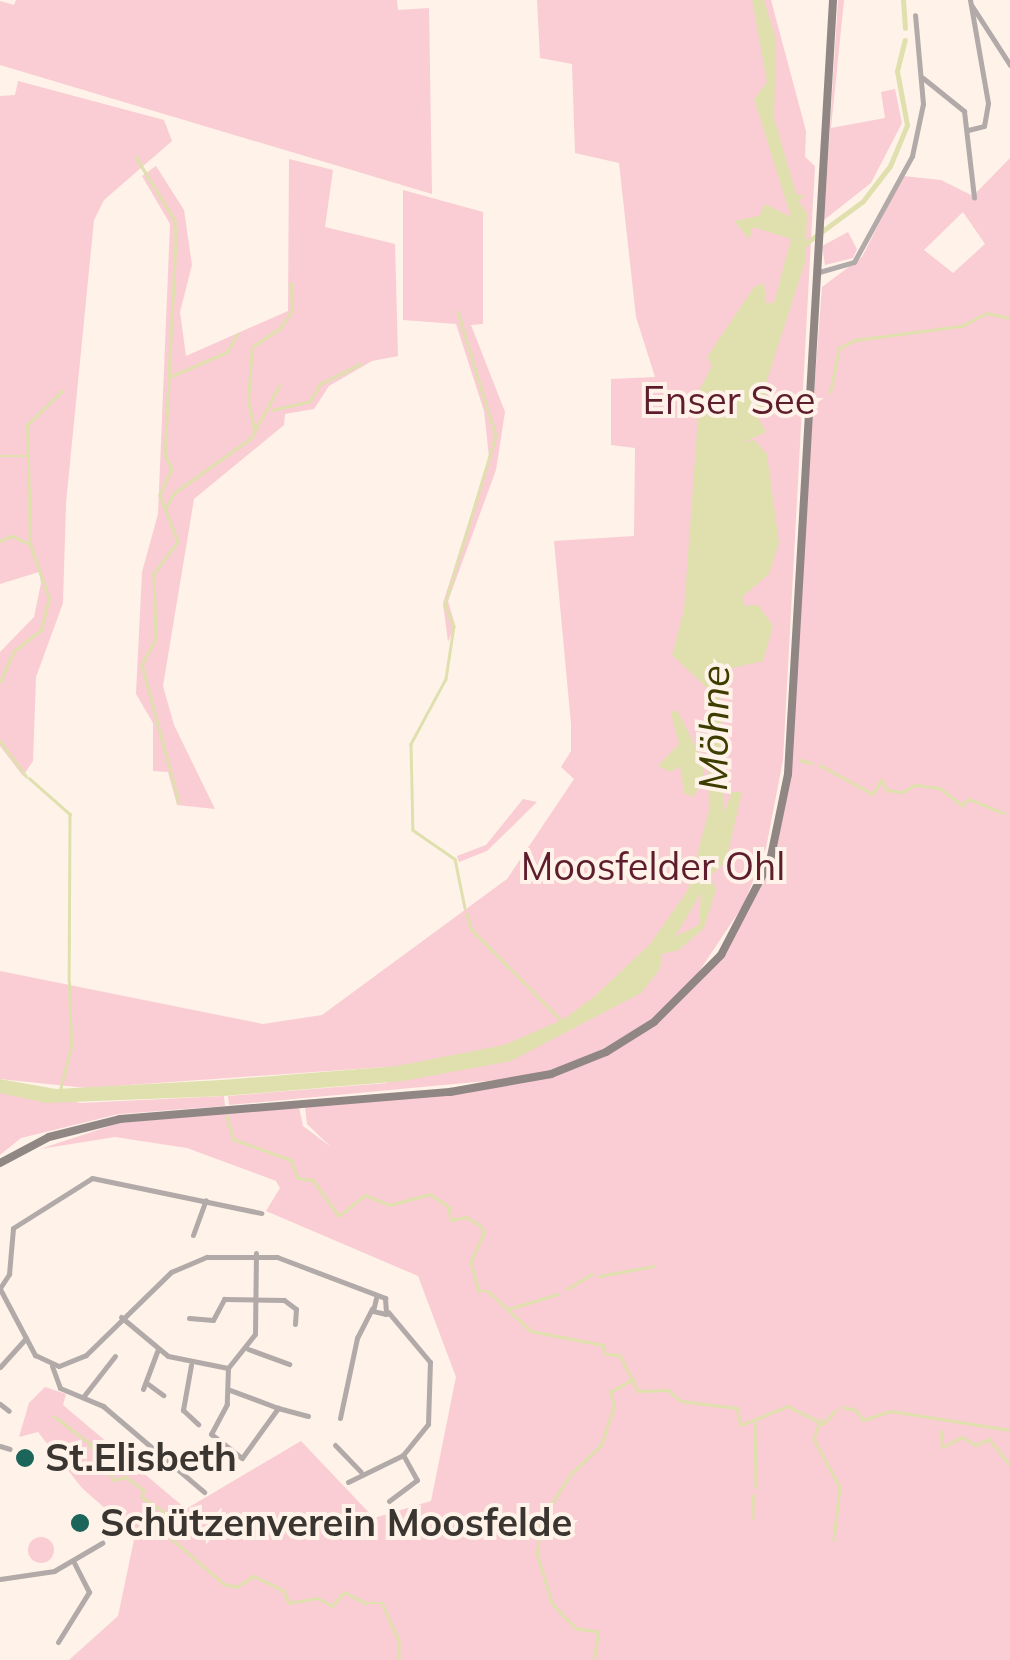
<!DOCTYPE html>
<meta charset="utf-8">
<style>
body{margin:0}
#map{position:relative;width:1010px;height:1660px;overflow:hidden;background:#fff2e8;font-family:Mulish,sans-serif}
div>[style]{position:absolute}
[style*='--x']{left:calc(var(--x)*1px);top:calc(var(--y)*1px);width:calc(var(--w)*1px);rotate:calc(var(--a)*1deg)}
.green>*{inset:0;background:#f9cdd3}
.round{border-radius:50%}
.water>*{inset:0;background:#dfe0ae}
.stream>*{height:2.5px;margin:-1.25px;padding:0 1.25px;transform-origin:1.25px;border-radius:1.25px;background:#dfe0ae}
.canal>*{height:5px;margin:-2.5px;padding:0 2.5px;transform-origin:2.5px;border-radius:2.5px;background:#dfe0ae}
.street>*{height:5px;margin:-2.5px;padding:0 2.5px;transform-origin:2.5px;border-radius:2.5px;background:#b1aaa8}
.secondary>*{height:8px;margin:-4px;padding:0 4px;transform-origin:4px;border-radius:4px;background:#908684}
.dots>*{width:28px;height:28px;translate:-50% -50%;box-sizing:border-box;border:5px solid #fff2e8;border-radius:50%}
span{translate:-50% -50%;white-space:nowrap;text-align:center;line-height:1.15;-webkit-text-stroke:8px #fff2e8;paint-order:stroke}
.park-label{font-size:38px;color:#5e1d2c}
.poi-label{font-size:38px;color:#3a3531;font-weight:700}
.left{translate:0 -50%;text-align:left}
.water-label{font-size:40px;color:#3e3d00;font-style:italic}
</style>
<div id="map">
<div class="green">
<i style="clip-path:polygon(16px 0,397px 0,398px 10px,429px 8px,432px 194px,0 65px,0 1px,14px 5px)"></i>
<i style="clip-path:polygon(537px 0,771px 0,806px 131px,805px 157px,815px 166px,783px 760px,766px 848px,744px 904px,694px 979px,647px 1023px,587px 1058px,528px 1077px,229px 1105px,228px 1096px,387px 1083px,385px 1067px,86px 1088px,0 1079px,0 971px,263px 1024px,322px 1015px,507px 879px,574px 779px,561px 767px,571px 751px,571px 724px,554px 541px,634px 536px,635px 448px,611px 445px,611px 379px,655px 377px,636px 317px,619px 163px,575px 153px,572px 64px,540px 58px)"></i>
<i style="clip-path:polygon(838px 0,844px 0,831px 128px,885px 118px,881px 92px,895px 89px,902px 123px,871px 183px,824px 220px)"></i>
<i style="clip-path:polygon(18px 81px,164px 120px,172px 141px,104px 200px,94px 220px,66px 503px,63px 603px,36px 677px,33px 761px,23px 776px,0 746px,0 652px,34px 617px,41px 583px,39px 572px,0 584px,0 96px,15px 95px)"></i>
<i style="clip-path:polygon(evenodd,1010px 158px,1010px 1660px,69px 1660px,118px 1616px,135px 1535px,82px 1488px,38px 1432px,19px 1437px,29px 1403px,45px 1387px,66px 1394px,63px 1405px,186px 1509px,301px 1441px,374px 1518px,431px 1501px,456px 1377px,418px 1276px,266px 1211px,280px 1188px,276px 1181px,187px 1148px,115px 1137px,40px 1149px,119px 1123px,299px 1107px,303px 1126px,331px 1147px,307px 1124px,305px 1107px,531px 1080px,606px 1052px,679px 1001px,737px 931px,781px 824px,822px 287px,862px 257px,903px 176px,941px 180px,973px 196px,1010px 158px,963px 212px,985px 244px,953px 273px,924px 250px,963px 212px)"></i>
<i style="clip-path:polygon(289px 159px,333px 170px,325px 227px,395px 244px,398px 356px,372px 361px,329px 386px,314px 409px,285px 414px,284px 425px,194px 499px,163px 686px,174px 725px,215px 809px,177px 805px,168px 772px,153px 771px,153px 723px,136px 694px,142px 572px,158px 514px,170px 224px,142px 176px,156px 166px,184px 210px,192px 265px,180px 312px,186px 356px,288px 311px)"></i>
<i style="clip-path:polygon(403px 190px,483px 212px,483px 324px,471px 325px,505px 412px,496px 470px,448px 601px,455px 625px,448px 642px,443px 603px,489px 457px,484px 411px,456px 324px,403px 320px)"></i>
<i style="clip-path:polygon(848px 232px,857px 249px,853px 258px,825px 265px,822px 246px)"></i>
<i style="clip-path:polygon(523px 799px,537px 802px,487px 851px,459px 862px,457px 856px,486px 845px)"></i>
<i style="clip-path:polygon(0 1088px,81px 1103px,224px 1096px,225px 1106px,119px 1114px,21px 1138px,0 1155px)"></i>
<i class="round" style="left:28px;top:1537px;width:26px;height:26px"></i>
</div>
<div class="water">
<i style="clip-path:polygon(evenodd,752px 0,764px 0,776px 40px,774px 118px,796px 194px,805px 196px,798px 201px,807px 213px,805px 262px,766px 383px,767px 413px,756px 414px,766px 432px,742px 443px,754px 440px,767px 454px,779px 543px,769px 574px,742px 597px,745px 606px,758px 605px,773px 626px,763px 661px,728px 669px,720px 686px,724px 812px,732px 792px,742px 792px,726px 861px,710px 877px,716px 889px,704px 928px,679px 950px,662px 954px,660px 969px,641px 993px,511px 1061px,403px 1081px,224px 1096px,46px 1103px,0 1093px,0 1079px,56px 1089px,221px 1080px,397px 1066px,504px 1045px,564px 1019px,595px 996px,650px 944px,688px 890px,709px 810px,707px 688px,672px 655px,684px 610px,700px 389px,712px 366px,707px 357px,754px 287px,764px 283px,766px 303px,774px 303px,791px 239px,753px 227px,749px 239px,734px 221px,759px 216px,765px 204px,791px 217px,754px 99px,767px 82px,752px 0,701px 893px,699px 925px,674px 937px,678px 932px,701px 893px)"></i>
<i style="clip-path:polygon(677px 710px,703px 761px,703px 781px,693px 797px,684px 793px,680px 766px,671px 772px,658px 766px,679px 744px,671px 713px)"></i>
</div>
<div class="stream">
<i style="--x:136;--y:157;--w:75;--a:58.6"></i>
<i style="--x:175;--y:221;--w:20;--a:87"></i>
<i style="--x:176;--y:241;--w:214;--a:92.9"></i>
<i style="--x:165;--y:455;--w:16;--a:63"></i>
<i style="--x:172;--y:469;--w:29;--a:115"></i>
<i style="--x:160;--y:495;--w:50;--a:69"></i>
<i style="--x:178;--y:542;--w:40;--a:127"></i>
<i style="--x:154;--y:574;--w:65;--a:88.2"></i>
<i style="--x:156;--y:639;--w:30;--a:118"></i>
<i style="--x:142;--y:665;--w:142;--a:74.9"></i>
<i style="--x:458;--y:312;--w:130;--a:73"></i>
<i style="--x:496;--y:436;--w:177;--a:106.8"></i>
<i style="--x:445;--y:605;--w:23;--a:67"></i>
<i style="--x:454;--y:626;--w:54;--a:98.6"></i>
<i style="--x:446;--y:679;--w:74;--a:118.3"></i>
<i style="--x:411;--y:744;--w:86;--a:88.7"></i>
<i style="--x:413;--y:830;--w:51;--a:34.6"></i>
<i style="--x:455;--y:859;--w:50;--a:78.5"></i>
<i style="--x:172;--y:376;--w:60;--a:-23.6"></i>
<i style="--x:227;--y:352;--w:20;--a:-60"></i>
<i style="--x:830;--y:393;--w:46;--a:-78.7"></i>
<i style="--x:839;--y:348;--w:18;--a:-27"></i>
<i style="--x:855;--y:340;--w:108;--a:-7.5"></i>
<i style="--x:962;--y:326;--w:27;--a:-28"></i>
<i style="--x:986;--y:313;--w:25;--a:12"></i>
<i style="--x:767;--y:400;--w:29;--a:-4"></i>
<i style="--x:272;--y:410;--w:39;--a:-13"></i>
<i style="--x:310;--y:401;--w:20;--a:-60"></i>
<i style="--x:320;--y:384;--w:45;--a:-26.6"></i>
<i style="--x:254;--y:429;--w:30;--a:-102"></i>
<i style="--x:248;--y:400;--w:53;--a:-85.7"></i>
<i style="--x:252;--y:347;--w:34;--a:-34"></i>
<i style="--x:280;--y:328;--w:22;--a:-56"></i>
<i style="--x:292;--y:310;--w:26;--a:-92"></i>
<i style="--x:0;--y:456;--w:28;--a:0"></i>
<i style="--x:166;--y:508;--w:17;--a:-62"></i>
<i style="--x:174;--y:493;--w:95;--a:-35.5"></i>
<i style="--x:251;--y:438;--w:59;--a:-61.7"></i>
<i style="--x:0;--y:541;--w:13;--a:-23"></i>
<i style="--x:12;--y:536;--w:20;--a:24"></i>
<i style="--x:0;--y:682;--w:34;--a:-66"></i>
<i style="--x:14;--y:651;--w:34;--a:-38"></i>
<i style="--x:41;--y:630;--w:32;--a:-76"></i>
<i style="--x:49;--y:599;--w:58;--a:-109.1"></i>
<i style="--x:30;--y:544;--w:119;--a:-91.4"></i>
<i style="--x:27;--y:425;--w:49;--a:-44.2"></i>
<i style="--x:0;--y:741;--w:44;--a:53.4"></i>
<i style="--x:800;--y:760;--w:12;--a:14"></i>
<i style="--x:820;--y:765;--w:60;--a:28.7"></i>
<i style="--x:873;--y:794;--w:16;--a:-60"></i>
<i style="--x:881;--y:780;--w:12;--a:59"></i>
<i style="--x:887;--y:790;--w:15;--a:8"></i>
<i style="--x:902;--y:792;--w:15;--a:-28"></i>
<i style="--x:915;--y:785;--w:25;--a:7"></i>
<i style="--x:940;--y:788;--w:28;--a:38"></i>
<i style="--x:962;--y:805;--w:9;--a:-41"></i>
<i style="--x:969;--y:799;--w:37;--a:22"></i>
<i style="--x:29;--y:778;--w:55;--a:41.3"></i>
<i style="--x:70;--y:814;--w:166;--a:90.3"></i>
<i style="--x:467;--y:914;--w:17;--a:73"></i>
<i style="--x:472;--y:930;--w:127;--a:45.3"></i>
<i style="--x:60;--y:1090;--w:44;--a:-75.7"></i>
<i style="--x:71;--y:1047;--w:64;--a:-91.8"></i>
<i style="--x:227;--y:1116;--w:24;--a:75"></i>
<i style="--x:233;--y:1139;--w:62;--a:19.9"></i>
<i style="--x:291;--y:1160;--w:19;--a:69"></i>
<i style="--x:298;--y:1178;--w:15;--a:8"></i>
<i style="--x:313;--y:1180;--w:44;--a:54.2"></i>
<i style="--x:339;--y:1216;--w:33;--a:-39"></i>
<i style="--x:365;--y:1195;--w:27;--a:22"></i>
<i style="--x:390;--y:1205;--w:41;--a:-15.4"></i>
<i style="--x:430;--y:1194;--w:23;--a:34"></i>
<i style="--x:449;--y:1207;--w:13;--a:81"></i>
<i style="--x:451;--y:1220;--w:15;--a:-11"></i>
<i style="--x:466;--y:1217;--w:16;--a:30"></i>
<i style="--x:480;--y:1225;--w:9;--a:63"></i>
<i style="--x:484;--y:1233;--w:32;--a:114"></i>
<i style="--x:471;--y:1262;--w:30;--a:75"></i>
<i style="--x:479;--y:1291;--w:9;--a:0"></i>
<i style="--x:488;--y:1291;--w:59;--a:42.9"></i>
<i style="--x:531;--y:1331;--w:73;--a:11"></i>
<i style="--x:603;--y:1345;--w:9;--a:77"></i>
<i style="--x:605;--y:1354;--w:15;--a:4"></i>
<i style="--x:620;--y:1355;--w:40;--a:63.4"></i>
<i style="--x:638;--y:1391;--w:30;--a:-2"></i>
<i style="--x:668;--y:1390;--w:17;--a:40"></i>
<i style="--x:681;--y:1401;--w:56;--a:7.1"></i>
<i style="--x:737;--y:1408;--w:17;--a:77"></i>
<i style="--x:741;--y:1425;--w:51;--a:-22"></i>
<i style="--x:788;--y:1406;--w:39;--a:27"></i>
<i style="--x:823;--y:1424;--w:19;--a:-47"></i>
<i style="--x:599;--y:1276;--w:56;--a:-10.3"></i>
<i style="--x:567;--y:1289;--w:29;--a:-31"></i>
<i style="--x:508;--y:1309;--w:52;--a:-16.7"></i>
<i style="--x:842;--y:1407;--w:14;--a:12"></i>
<i style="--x:856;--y:1410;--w:12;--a:55"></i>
<i style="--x:863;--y:1420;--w:29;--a:-18"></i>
<i style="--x:891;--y:1411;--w:121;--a:9.1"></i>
<i style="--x:54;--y:1416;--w:44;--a:37.6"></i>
<i style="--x:89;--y:1443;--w:45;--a:56"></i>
<i style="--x:114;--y:1480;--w:12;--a:-14"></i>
<i style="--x:126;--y:1477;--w:22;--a:36"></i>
<i style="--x:144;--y:1490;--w:7;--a:106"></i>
<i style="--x:142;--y:1497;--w:29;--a:34"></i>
<i style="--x:166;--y:1513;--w:17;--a:115"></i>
<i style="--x:159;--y:1528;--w:86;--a:40.7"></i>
<i style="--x:224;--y:1584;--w:12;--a:14"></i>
<i style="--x:236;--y:1587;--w:21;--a:-31"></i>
<i style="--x:254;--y:1576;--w:32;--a:26"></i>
<i style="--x:283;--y:1590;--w:14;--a:65"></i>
<i style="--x:289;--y:1603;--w:29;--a:-10"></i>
<i style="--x:318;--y:1598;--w:16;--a:30"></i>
<i style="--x:332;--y:1606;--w:18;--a:-49"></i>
<i style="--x:344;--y:1592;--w:25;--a:27"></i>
<i style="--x:366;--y:1603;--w:16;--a:0"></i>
<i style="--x:382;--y:1603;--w:42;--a:65.9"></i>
<i style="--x:399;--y:1641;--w:19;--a:90"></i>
<i style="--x:821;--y:1419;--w:21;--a:109"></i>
<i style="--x:814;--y:1439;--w:55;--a:61.6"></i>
<i style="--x:840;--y:1487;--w:53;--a:96.5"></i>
<i style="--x:755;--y:1421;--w:66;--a:89.1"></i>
<i style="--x:941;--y:1431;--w:16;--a:83"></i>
<i style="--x:943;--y:1447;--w:21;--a:-28"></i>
<i style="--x:962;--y:1437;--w:16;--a:30"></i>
<i style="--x:976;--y:1445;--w:14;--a:-25"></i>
<i style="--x:989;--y:1439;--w:33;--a:51"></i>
<i style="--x:752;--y:1519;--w:23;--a:-88"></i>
<i style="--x:594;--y:1660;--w:28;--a:-82"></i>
<i style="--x:598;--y:1632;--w:22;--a:-172"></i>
<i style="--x:576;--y:1629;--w:35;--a:-134"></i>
<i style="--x:552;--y:1604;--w:51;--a:-107"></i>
<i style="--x:537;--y:1555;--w:33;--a:-85"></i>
<i style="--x:540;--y:1522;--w:56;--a:-57.4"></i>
<i style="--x:570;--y:1475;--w:43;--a:-44.1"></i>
<i style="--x:601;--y:1445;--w:41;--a:-71.6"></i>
<i style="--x:614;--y:1406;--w:15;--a:-106"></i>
<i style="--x:610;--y:1392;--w:26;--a:-29"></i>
</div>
<div class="canal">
<i style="--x:903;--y:0;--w:28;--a:86"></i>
<i style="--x:798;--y:249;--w:81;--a:-36.4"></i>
<i style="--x:863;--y:201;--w:44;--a:-52.4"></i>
<i style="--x:890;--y:166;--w:44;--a:-67.5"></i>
<i style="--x:907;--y:125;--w:55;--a:-100.5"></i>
<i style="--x:897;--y:71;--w:32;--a:-76"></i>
</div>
<div class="street">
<i style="--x:972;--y:6;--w:70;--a:57.2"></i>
<i style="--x:923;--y:78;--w:53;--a:38.8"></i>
<i style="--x:964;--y:111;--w:87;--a:83.4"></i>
<i style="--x:968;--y:130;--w:16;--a:-14"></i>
<i style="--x:984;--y:126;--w:23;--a:-80"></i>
<i style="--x:988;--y:103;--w:105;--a:-99.9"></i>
<i style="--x:819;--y:272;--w:36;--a:-16"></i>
<i style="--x:854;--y:262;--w:121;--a:-61.3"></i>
<i style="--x:912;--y:156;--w:53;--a:-78.1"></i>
<i style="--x:923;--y:104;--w:89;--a:-95.1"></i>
<i style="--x:193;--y:1235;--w:37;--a:-70"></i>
<i style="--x:0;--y:1288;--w:17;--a:-57"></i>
<i style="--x:9;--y:1274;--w:46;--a:-85"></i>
<i style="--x:13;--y:1228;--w:93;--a:-32.3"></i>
<i style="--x:92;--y:1178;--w:173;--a:11.7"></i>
<i style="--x:0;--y:1289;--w:75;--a:62.1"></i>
<i style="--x:35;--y:1355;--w:26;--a:25"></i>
<i style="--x:59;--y:1366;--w:29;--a:-22"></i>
<i style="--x:86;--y:1355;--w:119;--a:-44.3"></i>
<i style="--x:171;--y:1272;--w:39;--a:-23"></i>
<i style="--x:207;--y:1257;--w:70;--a:0"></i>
<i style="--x:277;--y:1257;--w:116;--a:20.8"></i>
<i style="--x:385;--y:1298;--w:16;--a:86"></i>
<i style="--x:386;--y:1314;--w:13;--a:-167"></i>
<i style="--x:373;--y:1311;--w:13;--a:-77"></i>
<i style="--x:121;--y:1317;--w:61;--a:39.7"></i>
<i style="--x:168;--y:1356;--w:61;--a:11.3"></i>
<i style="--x:228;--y:1368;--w:43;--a:-51.5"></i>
<i style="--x:255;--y:1334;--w:81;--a:-89.3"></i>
<i style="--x:189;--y:1318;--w:24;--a:5"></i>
<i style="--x:213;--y:1320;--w:24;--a:-62"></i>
<i style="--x:224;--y:1299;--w:60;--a:1"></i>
<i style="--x:284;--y:1300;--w:15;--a:37"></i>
<i style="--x:296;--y:1309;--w:15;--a:94"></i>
<i style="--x:248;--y:1349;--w:44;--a:20.1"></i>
<i style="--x:191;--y:1365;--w:46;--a:100.1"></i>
<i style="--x:183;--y:1410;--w:21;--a:43"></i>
<i style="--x:52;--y:1366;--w:23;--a:70"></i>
<i style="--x:60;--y:1388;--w:47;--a:22.7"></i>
<i style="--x:103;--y:1406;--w:133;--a:40.4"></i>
<i style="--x:0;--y:1367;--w:39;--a:-48"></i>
<i style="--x:228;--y:1368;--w:36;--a:92"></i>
<i style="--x:227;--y:1404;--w:34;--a:118"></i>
<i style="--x:211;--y:1434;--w:39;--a:38"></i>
<i style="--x:242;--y:1458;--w:62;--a:-54.2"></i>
<i style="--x:278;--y:1408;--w:51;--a:-159.4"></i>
<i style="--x:148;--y:1384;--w:19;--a:36"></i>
<i style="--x:143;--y:1389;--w:43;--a:-69.4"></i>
<i style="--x:83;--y:1397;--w:52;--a:-52"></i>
<i style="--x:0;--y:1404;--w:11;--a:38"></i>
<i style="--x:278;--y:1408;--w:31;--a:15"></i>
<i style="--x:340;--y:1418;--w:82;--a:-78"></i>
<i style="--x:357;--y:1338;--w:33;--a:-63"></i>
<i style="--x:335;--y:1445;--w:37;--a:46"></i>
<i style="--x:0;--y:1446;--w:10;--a:17"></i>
<i style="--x:348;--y:1482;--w:61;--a:-26.1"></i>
<i style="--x:403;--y:1455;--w:40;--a:-51"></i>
<i style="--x:428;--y:1424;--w:62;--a:-88.2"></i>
<i style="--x:430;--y:1362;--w:65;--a:-130"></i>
<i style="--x:389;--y:1501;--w:35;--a:-37"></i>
<i style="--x:417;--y:1480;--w:29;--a:-119"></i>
<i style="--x:0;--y:1579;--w:55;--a:-8.4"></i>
<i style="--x:54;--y:1571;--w:56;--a:-30.3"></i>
<i style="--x:58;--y:1642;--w:59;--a:-58.2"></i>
<i style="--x:89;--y:1592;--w:33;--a:-117"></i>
</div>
<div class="secondary">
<i style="--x:0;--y:1163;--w:55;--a:-28"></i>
<i style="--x:49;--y:1137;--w:73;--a:-14.2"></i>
<i style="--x:120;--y:1119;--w:331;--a:-4.7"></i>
<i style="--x:450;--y:1092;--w:103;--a:-10.1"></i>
<i style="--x:551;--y:1074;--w:59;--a:-21.8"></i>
<i style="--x:606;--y:1052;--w:57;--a:-32"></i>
<i style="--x:654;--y:1022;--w:95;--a:-45"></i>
<i style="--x:721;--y:955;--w:106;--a:-62.5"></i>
<i style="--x:770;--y:861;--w:89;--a:-78.3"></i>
<i style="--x:788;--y:774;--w:775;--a:-86.67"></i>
</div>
<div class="dots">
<i style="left:25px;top:1458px;background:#1b655b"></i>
<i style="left:80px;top:1523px;background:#1b655b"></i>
</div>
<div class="park-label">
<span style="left:729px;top:401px">Enser See</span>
<span style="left:653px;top:867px">Moosfelder Ohl</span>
</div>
<div class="poi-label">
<span class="left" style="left:45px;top:1458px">St.Elisbeth</span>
<span class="left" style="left:100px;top:1523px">Schützenverein Moosfelde</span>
</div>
<div class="water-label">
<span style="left:713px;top:728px;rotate:-89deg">Möhne</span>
</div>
</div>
